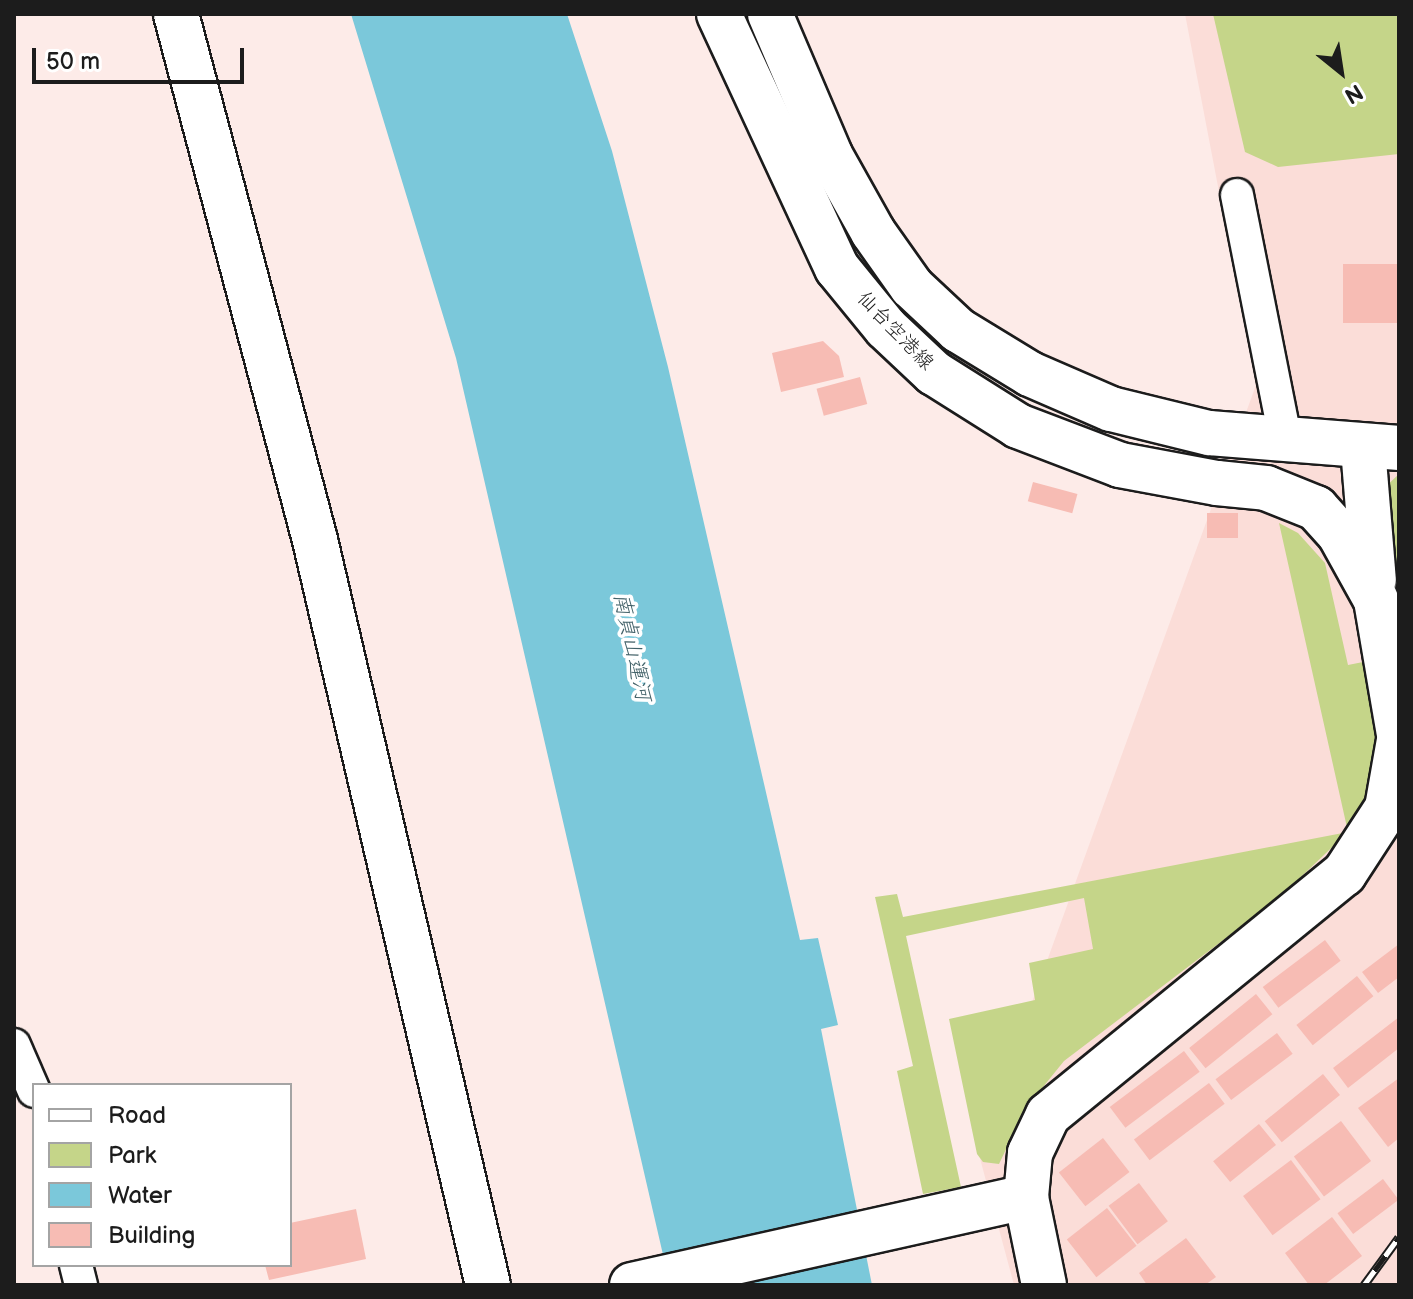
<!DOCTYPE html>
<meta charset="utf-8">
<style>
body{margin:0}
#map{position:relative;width:1413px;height:1299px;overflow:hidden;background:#fdebe8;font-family:"Balsamiq Sans","Klee One",sans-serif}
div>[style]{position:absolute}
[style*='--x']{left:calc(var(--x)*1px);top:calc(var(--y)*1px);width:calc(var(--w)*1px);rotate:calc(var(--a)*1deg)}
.built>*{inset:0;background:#fbddd8}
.green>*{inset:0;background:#c5d589}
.water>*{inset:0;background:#7bc8da}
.building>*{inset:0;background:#f7bcb4;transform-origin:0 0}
.roads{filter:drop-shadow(2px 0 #1c1c1c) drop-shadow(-2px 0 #1c1c1c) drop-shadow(0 2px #1c1c1c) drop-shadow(0 -2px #1c1c1c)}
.street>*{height:32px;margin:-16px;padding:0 16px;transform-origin:16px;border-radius:16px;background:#fff}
.secondary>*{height:44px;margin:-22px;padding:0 22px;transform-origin:22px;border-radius:22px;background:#fff}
.primary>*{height:44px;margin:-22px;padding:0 22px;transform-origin:22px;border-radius:22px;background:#fff}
.rail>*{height:9px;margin-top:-4.5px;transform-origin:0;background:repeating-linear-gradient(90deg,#fff 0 18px,#1c1c1c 0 36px);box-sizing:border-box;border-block:2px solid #1c1c1c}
span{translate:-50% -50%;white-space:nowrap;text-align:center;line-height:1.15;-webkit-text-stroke:7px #fff;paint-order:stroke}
.street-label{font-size:20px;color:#1c1c1c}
.water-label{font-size:22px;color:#426168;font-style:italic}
.frame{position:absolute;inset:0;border:16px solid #1c1c1c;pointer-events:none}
.legend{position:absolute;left:32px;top:1083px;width:260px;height:184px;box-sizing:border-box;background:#fff;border:2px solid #a4a4a4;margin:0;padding:10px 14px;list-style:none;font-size:24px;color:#1c1c1c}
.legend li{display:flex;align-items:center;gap:16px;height:40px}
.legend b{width:40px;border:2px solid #a4a4a4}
.north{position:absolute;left:1301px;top:32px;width:80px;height:80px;-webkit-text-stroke:6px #fff;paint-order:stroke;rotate:150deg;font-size:22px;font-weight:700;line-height:32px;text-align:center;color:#1c1c1c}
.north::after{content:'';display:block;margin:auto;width:28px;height:36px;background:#1c1c1c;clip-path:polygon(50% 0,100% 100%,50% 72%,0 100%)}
.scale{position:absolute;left:32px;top:48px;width:212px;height:36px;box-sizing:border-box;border:4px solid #1c1c1c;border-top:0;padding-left:10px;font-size:24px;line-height:28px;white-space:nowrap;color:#1c1c1c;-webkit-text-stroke:6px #fff;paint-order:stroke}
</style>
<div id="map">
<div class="built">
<i style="clip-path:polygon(1185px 14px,1399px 14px,1399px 1285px,1014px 1285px,978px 1151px,1256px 385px)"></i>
</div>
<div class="green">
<i style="clip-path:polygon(1213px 14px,1399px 14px,1399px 154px,1278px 167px,1245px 152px)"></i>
<i style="clip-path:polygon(1399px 474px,1399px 633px,1381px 491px)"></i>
<i style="clip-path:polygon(1279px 523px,1298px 533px,1325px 563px,1348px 665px,1363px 662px,1377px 747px,1363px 807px,1348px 832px,1280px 897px,1064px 1061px,1026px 1108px,999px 1164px,983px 1162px,977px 1154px,949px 1019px,1035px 1000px,1029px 963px,1093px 949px,1084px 898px,906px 936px,961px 1187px,923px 1194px,897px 1071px,913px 1066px,875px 897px,897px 894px,903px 917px,1348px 832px)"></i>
</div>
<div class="water">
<i style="clip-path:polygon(351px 14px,567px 14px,612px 151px,668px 367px,800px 940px,818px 938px,838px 1025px,821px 1029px,872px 1285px,670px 1285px,456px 358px)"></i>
</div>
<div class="building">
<i style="left:1399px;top:264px;width:59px;height:56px;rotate:90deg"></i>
<i style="clip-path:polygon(823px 341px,839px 356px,844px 377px,781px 392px,772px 353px)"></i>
<i style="left:860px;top:377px;width:28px;height:45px;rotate:75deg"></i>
<i style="left:1033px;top:482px;width:46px;height:20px;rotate:15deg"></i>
<i style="left:1238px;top:513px;width:25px;height:31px;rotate:90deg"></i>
<i style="left:1325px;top:940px;width:26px;height:78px;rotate:53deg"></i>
<i style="clip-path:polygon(1399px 944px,1399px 977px,1378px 993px,1362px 972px)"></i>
<i style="left:1357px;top:976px;width:26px;height:78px;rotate:51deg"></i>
<i style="left:1256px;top:994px;width:26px;height:86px;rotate:51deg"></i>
<i style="clip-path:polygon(1399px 1017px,1399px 1048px,1348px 1088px,1333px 1068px)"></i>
<i style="left:1277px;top:1033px;width:26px;height:77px;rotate:53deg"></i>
<i style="left:1184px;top:1051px;width:26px;height:93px;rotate:53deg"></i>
<i style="left:1323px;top:1074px;width:27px;height:75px;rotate:51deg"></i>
<i style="clip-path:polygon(1399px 1078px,1399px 1138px,1388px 1147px,1358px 1108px)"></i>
<i style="left:1209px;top:1083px;width:26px;height:94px;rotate:53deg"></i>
<i style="left:1341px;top:1121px;width:50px;height:59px;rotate:53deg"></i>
<i style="left:1259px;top:1124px;width:27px;height:59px;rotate:51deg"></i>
<i style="left:1103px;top:1138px;width:43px;height:56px;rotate:52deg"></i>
<i style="left:1291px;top:1160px;width:49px;height:60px;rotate:53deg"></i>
<i style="left:1383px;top:1179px;width:26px;height:57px;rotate:53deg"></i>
<i style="left:1139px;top:1183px;width:48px;height:38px;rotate:53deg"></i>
<i style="left:1107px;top:1208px;width:48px;height:51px;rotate:52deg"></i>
<i style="clip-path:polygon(356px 1209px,366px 1259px,269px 1280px,265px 1265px,290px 1265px,290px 1223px)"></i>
<i style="clip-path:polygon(1332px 1217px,1362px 1256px,1324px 1285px,1309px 1285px,1285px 1253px)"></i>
<i style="clip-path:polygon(1186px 1238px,1216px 1277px,1205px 1285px,1147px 1285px,1139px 1273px)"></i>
</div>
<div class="roads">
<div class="street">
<i style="--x:1237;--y:195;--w:252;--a:78.8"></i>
<i style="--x:14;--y:1045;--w:50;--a:66.5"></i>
<i style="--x:76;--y:1265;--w:21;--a:76"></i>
</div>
<div class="secondary">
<i style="--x:176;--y:14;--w:544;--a:75.2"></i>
<i style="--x:315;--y:540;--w:765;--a:76.93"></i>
<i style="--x:1209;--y:433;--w:191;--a:4.5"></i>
<i style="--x:1363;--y:448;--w:133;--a:85.3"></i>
<i style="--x:1217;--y:483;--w:49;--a:5.8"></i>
<i style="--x:1266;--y:488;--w:54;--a:21.8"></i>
<i style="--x:1316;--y:508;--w:36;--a:48"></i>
<i style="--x:1340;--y:535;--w:74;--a:61"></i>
<i style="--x:1376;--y:600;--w:136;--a:80.3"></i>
<i style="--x:632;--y:1285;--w:404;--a:-12.6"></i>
<i style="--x:1044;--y:1285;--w:90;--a:-101.6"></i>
<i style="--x:1026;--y:1197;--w:44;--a:-84.8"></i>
<i style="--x:1030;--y:1153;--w:42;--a:-64.7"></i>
<i style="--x:1048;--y:1115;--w:382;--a:-39.2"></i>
<i style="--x:1344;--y:874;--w:79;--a:-56.9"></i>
<i style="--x:1387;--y:808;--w:69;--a:-80"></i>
</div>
<div class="primary">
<i style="--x:719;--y:14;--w:280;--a:65.1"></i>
<i style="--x:837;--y:268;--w:77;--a:50.8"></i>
<i style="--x:886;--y:328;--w:66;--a:43.2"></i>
<i style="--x:934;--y:373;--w:99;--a:32.2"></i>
<i style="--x:1018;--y:426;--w:109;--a:20.9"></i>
<i style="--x:1120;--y:465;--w:99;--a:10.5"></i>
<i style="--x:770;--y:14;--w:153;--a:66.9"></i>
<i style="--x:830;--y:155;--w:88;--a:60.8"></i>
<i style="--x:873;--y:232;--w:67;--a:54.7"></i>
<i style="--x:912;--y:287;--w:63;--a:43.1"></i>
<i style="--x:958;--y:330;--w:84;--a:31.4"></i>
<i style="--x:1030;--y:374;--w:88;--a:23.4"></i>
<i style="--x:1111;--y:409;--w:101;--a:13.8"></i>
</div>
</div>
<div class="rail">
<i style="--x:1364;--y:1285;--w:59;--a:-53.9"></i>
</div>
<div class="street-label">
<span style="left:895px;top:331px;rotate:46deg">仙台空港線</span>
</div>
<div class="water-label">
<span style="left:632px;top:647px;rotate:78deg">南貞山運河</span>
</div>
<div class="frame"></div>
<ul class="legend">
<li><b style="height:10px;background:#fff"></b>Road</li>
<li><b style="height:22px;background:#c5d589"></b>Park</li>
<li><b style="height:22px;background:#7bc8da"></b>Water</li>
<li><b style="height:22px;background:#f7bcb4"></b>Building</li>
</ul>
<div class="north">N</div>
<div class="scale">50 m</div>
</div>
